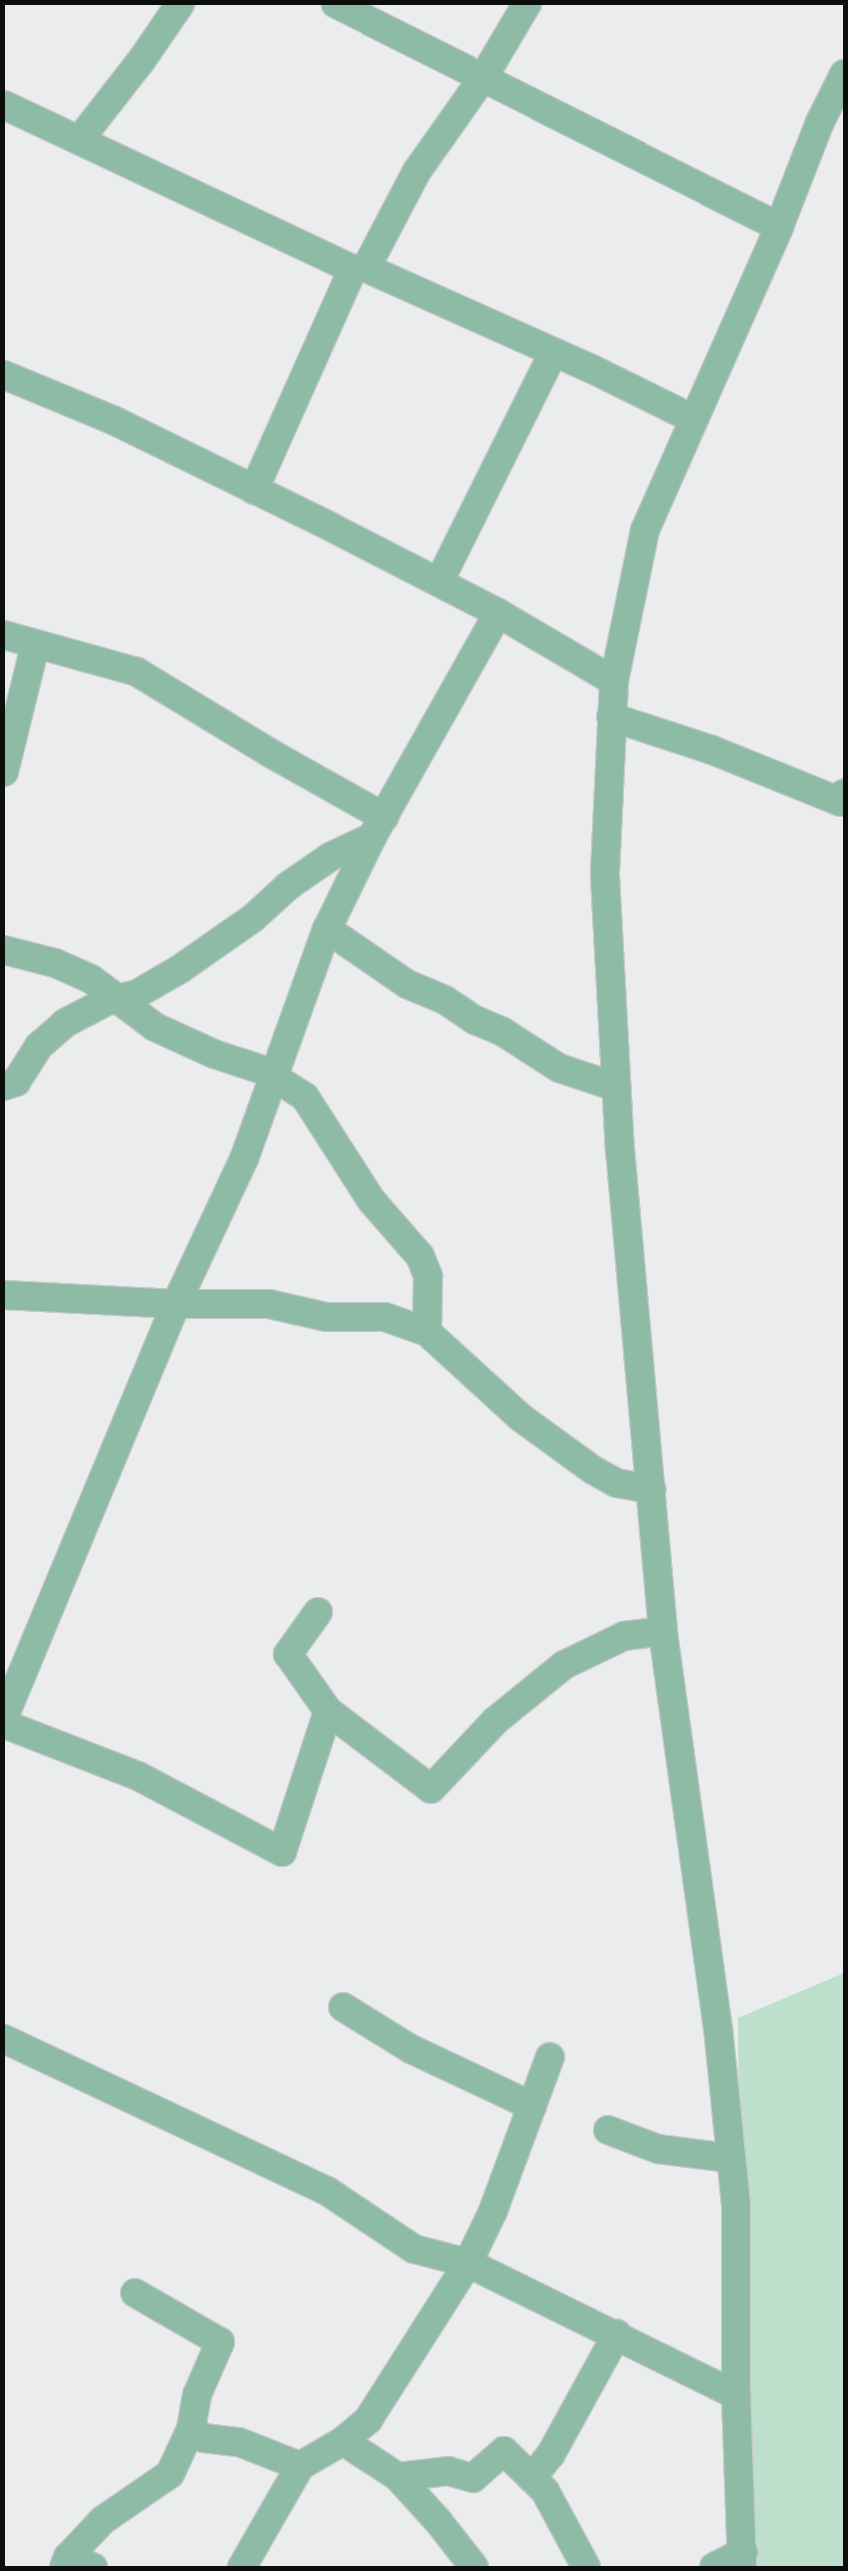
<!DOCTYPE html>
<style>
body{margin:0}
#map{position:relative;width:848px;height:2571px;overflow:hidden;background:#eaecee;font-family:Overpass,sans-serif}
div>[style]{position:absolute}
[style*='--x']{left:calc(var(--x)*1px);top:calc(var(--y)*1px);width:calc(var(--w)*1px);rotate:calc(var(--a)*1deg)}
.green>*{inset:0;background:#bddfcc}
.roads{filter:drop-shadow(1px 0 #c6c8ca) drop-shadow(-1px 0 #c6c8ca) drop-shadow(0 1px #c6c8ca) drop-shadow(0 -1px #c6c8ca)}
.minor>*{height:28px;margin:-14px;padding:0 14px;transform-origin:14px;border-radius:14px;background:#8ebba6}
span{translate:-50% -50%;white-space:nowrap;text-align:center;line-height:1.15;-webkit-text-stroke:4px #fff;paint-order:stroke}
.frame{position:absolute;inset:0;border:5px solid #0c0d0d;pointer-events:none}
</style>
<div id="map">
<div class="green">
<i style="clip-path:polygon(844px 1973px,844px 2567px,751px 2567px,740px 2308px,738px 2018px)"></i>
</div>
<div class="roads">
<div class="minor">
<i style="--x:336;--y:4;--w:496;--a:26.7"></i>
<i style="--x:4;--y:105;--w:386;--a:25.2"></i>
<i style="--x:353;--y:269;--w:13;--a:-4"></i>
<i style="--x:366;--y:268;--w:248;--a:24.1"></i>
<i style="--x:592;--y:369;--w:113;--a:26.3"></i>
<i style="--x:80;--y:139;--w:99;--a:-52"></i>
<i style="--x:141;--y:61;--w:69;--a:-55.6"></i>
<i style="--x:366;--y:268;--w:110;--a:-62.3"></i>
<i style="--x:417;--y:171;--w:116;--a:-54.8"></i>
<i style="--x:484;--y:76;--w:84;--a:-59.2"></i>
<i style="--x:4;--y:375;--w:120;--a:22.5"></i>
<i style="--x:115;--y:421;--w:238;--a:26.1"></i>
<i style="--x:329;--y:526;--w:190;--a:27.2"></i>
<i style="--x:498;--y:613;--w:134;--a:30.4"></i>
<i style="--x:254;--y:490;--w:242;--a:-65.9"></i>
<i style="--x:439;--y:582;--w:256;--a:-63.5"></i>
<i style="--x:4;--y:635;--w:138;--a:15.5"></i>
<i style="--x:137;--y:672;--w:156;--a:31.3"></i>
<i style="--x:270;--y:753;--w:131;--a:29.3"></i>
<i style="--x:611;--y:717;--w:106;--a:18.1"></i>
<i style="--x:712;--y:750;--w:139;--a:22"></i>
<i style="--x:841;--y:802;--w:9;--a:-69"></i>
<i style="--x:4;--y:772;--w:130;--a:-76.2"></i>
<i style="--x:327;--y:929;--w:97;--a:34.5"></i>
<i style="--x:407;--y:984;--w:41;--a:22.8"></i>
<i style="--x:445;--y:1000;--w:36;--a:34"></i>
<i style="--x:475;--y:1020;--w:30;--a:23"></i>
<i style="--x:503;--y:1032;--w:67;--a:32.7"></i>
<i style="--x:559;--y:1068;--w:60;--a:18.4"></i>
<i style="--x:4;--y:950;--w:53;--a:14.3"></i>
<i style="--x:55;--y:963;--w:39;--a:24"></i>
<i style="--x:91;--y:979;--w:80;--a:36.9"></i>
<i style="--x:155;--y:1027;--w:65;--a:24.6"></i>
<i style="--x:214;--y:1054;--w:52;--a:18.1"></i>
<i style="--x:263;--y:1070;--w:50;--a:32.7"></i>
<i style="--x:305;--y:1097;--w:122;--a:57.3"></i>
<i style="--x:371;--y:1200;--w:74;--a:48.8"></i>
<i style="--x:420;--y:1256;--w:22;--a:68"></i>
<i style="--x:428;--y:1276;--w:56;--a:91"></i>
<i style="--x:427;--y:1332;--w:126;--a:42.4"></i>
<i style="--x:520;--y:1417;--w:90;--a:36"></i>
<i style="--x:593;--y:1470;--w:26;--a:29"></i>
<i style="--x:616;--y:1483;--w:36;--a:10"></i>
<i style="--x:4;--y:1086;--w:13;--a:-18"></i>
<i style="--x:16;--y:1082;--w:43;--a:-57.4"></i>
<i style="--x:39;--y:1046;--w:35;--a:-41"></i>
<i style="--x:65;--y:1023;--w:47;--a:-27.6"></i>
<i style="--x:107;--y:1001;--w:31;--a:-13"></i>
<i style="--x:137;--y:994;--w:50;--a:-30.2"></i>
<i style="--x:180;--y:969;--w:89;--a:-34.9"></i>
<i style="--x:253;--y:918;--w:47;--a:-42.4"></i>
<i style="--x:288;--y:886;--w:51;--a:-34.6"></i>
<i style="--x:330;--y:857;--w:47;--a:-25.5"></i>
<i style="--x:4;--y:1295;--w:172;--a:3"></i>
<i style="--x:176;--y:1304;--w:93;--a:0"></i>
<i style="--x:269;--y:1304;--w:58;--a:12.8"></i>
<i style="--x:326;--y:1317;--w:59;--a:0"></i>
<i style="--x:385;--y:1317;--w:45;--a:19.7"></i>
<i style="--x:318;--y:1612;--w:52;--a:125.5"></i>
<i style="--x:288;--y:1654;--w:70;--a:54.9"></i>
<i style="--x:328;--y:1711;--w:129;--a:37.1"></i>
<i style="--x:431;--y:1789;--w:93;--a:-46.7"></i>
<i style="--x:495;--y:1721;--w:89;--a:-39.1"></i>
<i style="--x:564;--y:1665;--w:67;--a:-25.8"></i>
<i style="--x:624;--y:1636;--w:39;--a:-7"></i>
<i style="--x:4;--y:1717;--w:447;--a:-67.4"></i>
<i style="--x:176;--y:1304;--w:160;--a:-64.9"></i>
<i style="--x:244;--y:1159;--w:245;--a:-70.2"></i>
<i style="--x:327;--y:929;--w:102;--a:-63.9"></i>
<i style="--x:372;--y:837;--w:257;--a:-60.6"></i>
<i style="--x:4;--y:1724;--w:144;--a:21.2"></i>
<i style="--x:138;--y:1776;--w:163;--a:27.8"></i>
<i style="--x:282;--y:1852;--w:148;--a:-71.9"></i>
<i style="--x:343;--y:2007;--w:80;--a:31.7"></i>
<i style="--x:411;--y:2049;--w:134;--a:25.2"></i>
<i style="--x:4;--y:2039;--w:357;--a:25.2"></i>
<i style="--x:327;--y:2191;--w:105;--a:33.7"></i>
<i style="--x:414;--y:2249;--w:56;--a:14.5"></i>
<i style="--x:468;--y:2263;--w:299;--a:26.2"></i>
<i style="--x:608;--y:2130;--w:53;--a:20.8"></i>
<i style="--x:658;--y:2149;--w:72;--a:7.2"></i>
<i style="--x:191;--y:2429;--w:16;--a:35"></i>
<i style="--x:204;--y:2438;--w:35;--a:7"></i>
<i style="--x:239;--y:2442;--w:66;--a:21.5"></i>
<i style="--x:343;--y:2441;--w:66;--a:33.2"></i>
<i style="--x:398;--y:2477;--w:59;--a:47.7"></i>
<i style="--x:438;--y:2521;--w:58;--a:52"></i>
<i style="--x:398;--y:2477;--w:50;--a:-6.8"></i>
<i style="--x:448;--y:2471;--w:26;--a:16"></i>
<i style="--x:473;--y:2478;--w:41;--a:-41.1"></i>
<i style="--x:504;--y:2451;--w:39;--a:44"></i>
<i style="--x:68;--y:2557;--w:27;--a:22"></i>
<i style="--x:64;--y:2567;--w:11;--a:-68"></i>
<i style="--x:68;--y:2557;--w:51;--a:-46.6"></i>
<i style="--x:103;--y:2520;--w:81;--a:-34.5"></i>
<i style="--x:170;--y:2474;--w:50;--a:-65"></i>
<i style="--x:191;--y:2429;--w:35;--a:-80"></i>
<i style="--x:197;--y:2395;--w:58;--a:-66.5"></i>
<i style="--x:220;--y:2342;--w:98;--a:-150"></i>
<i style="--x:242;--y:2567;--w:116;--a:-60.1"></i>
<i style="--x:300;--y:2466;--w:50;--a:-30.2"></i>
<i style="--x:343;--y:2441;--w:33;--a:-40"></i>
<i style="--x:368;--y:2420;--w:186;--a:-57.5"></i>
<i style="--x:468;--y:2263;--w:58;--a:-64.3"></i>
<i style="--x:493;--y:2211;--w:164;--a:-69.7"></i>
<i style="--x:586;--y:2567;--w:86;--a:-118.3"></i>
<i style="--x:545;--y:2491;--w:18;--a:-135"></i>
<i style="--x:532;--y:2478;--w:31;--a:-52"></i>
<i style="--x:551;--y:2454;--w:137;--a:-61.2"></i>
<i style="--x:714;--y:2567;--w:33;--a:-27"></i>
<i style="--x:742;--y:2567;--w:172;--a:-92"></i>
<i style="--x:736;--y:2395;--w:190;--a:-90"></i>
<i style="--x:736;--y:2205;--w:177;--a:-95.8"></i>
<i style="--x:718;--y:2029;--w:402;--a:-97.9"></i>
<i style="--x:663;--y:1631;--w:480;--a:-95.1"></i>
<i style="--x:620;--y:1153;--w:280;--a:-93.1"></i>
<i style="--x:605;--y:873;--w:192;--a:-87.3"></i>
<i style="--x:614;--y:681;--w:154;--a:-78.4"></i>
<i style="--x:645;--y:530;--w:331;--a:-66.1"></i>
<i style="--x:779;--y:227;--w:113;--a:-68.7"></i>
<i style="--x:820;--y:122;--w:54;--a:-63.4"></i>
</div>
</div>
<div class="frame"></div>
</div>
